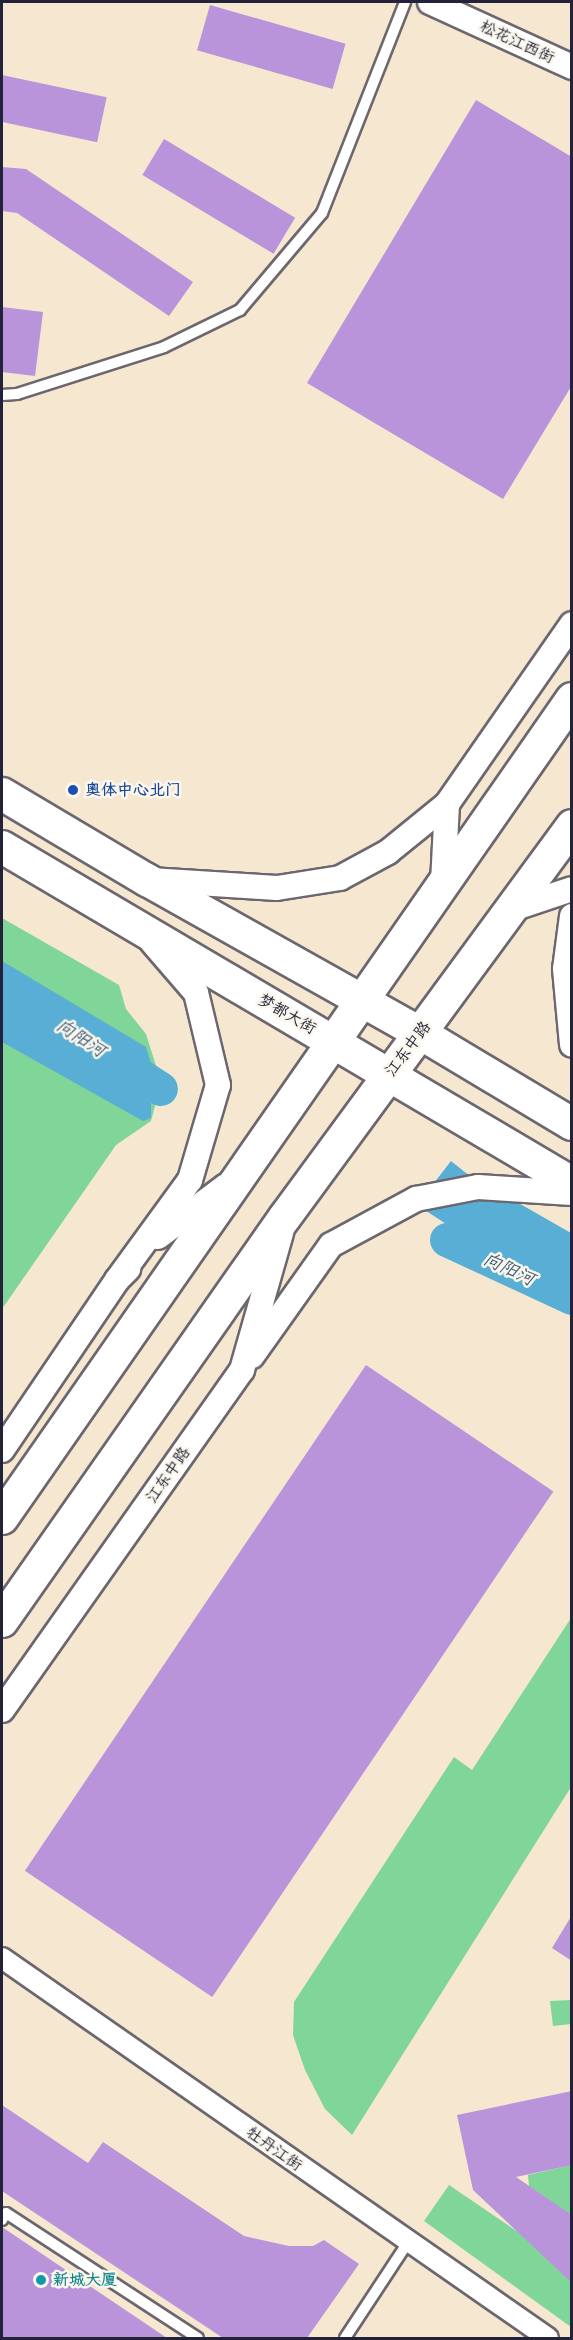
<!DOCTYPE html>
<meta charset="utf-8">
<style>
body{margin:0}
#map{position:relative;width:573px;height:2340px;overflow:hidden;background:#f6e7d0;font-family:"Shantell Sans","LXGW WenKai TC",sans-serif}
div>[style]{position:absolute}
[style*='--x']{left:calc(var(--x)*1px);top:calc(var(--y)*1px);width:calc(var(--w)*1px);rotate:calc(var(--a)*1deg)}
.green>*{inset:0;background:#80d599}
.water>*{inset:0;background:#59aed5}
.river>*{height:34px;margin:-17px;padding:0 17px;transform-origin:17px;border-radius:17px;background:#59aed5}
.building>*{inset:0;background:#b994da;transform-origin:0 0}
.roads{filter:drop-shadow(2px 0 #6c676f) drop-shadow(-2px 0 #6c676f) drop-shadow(0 2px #6c676f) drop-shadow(0 -2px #6c676f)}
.service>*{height:10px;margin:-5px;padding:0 5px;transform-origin:5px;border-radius:5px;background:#fff}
.minor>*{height:20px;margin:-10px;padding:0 10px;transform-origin:10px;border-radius:10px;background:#fff}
.tertiary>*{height:24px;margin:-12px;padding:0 12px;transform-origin:12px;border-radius:12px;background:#fff}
.primary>*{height:32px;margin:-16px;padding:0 16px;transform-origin:16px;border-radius:16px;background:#fff}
.dots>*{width:16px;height:16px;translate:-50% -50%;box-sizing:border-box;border:3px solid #fbf7ec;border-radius:50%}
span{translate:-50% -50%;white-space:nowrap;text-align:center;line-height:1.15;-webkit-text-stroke:5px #fbf7ec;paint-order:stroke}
.street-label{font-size:16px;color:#22223b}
.transit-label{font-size:16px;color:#164399;font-weight:700}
.left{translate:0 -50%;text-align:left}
.culture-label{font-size:16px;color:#0d838f;font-weight:700}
.water-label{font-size:18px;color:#385a79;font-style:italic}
.frame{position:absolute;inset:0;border:3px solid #22223b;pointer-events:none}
</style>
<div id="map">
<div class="green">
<i style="clip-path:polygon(2px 918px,119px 985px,126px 1009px,146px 1034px,157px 1069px,158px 1095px,151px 1121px,116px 1145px,2px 1309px)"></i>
<i style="clip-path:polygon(571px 1618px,571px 1787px,352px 2135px,325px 2109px,305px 2070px,293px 2035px,294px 2002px,454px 1757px,472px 1770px)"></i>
<i style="clip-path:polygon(571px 2000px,571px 2024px,553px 2026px,550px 2001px)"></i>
<i style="clip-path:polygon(571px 2165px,571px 2215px,529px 2186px,528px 2175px)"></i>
<i style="clip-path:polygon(449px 2185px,571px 2268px,571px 2327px,424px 2221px)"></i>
</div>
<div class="water">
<i style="clip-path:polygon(2px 961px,146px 1047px,151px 1063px,151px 1118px,143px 1121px,2px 1042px)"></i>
<i style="clip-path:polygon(451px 1161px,466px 1173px,571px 1233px,571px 1305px,417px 1205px)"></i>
</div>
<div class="river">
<i style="--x:113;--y:1058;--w:57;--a:32.9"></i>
<i style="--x:447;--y:1240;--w:138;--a:24.9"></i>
</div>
<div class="building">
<i style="left:210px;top:5px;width:141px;height:47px;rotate:16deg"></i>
<i style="left:2px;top:75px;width:107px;height:46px;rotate:12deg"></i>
<i style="clip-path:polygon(476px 100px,572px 157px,572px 385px,503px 499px,307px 383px)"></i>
<i style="left:164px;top:139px;width:153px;height:42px;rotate:31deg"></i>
<i style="clip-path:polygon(2px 167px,26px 169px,193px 282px,169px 316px,17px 213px,2px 211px)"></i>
<i style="clip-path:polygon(2px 307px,43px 312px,35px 376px,2px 372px)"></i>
<i style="left:366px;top:1365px;width:226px;height:610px;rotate:34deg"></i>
<i style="clip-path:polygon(572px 1915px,572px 1961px,552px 1948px)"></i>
<i style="clip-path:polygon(572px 2091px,572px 2165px,516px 2177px,572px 2215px,572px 2283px,473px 2190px,457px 2115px)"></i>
<i style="clip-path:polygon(2px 2105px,88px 2163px,103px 2142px,244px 2236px,289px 2246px,313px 2246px,324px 2240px,359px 2264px,307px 2338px,223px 2338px,2px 2191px)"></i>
<i style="clip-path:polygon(2px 2227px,167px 2338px,2px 2338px)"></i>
</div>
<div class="roads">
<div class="service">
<i style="--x:2;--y:395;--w:15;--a:-4"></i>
<i style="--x:17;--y:394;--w:154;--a:-17.7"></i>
<i style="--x:164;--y:347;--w:85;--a:-26"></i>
<i style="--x:240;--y:310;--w:127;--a:-49.8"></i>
<i style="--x:322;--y:213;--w:227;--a:-68.5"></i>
<i style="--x:2;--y:2220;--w:8;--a:-60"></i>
<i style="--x:6;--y:2213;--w:229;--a:33.1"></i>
<i style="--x:345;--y:2338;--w:115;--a:-56.7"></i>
</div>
<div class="minor">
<i style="--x:2;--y:1958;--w:665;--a:34.84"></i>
</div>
<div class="tertiary">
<i style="--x:430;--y:2;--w:156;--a:24.6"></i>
<i style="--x:150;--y:880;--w:127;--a:3.6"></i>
<i style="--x:277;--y:888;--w:64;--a:-9"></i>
<i style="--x:340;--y:878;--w:55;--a:-28.4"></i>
<i style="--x:388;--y:852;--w:76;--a:-39.1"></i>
<i style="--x:443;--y:883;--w:79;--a:-87.1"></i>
<i style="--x:447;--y:804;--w:219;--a:-55.2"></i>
<i style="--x:509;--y:910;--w:66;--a:-18.4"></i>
<i style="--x:572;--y:916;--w:53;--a:97.5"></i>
<i style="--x:565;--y:969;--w:76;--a:84.7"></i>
<i style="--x:158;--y:1237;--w:85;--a:-36.9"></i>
<i style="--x:117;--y:1280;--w:124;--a:-53.9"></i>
<i style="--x:190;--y:1180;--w:99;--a:-73.6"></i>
<i style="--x:218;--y:1085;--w:95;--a:-103.4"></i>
<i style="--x:196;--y:993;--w:67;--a:-130.8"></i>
<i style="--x:252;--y:1356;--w:136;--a:-54.6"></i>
<i style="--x:331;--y:1245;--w:97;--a:-28.4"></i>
<i style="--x:416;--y:1199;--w:63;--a:-11"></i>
<i style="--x:478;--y:1187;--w:94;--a:3.7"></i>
<i style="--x:2;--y:1450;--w:205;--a:-55.9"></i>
<i style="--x:117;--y:1280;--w:16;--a:-45"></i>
<i style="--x:2;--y:1710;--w:416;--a:-54.8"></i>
<i style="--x:242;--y:1370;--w:142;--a:-74.1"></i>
</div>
<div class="primary">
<i style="--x:2;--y:794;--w:169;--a:30.7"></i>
<i style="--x:147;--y:880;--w:313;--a:29.3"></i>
<i style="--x:420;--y:1033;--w:177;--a:30.9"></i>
<i style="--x:2;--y:847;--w:662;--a:30.52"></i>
<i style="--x:2;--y:1518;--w:998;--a:-55.16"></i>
<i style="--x:2;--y:1621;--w:493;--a:-55"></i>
<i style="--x:285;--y:1217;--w:485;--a:-53.7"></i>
</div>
</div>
<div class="dots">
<i style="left:73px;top:790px;background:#1a4fb4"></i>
<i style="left:41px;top:2280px;background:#0f9aa8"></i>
</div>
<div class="street-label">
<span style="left:517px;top:42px;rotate:25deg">松花江西街</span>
<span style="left:287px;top:1014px;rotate:30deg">梦都大街</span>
<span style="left:408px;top:1049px;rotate:-53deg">江东中路</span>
<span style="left:168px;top:1475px;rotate:-55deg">江东中路</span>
<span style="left:274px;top:2149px;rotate:35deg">牡丹江街</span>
</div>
<div class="transit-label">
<span class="left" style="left:85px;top:790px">奥体中心北门</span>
</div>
<div class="culture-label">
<span class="left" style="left:53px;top:2280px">新城大厦</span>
</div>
<div class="water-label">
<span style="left:81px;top:1038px;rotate:33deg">向阳河</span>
<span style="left:509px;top:1269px;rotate:25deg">向阳河</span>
</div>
<div class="frame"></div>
</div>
